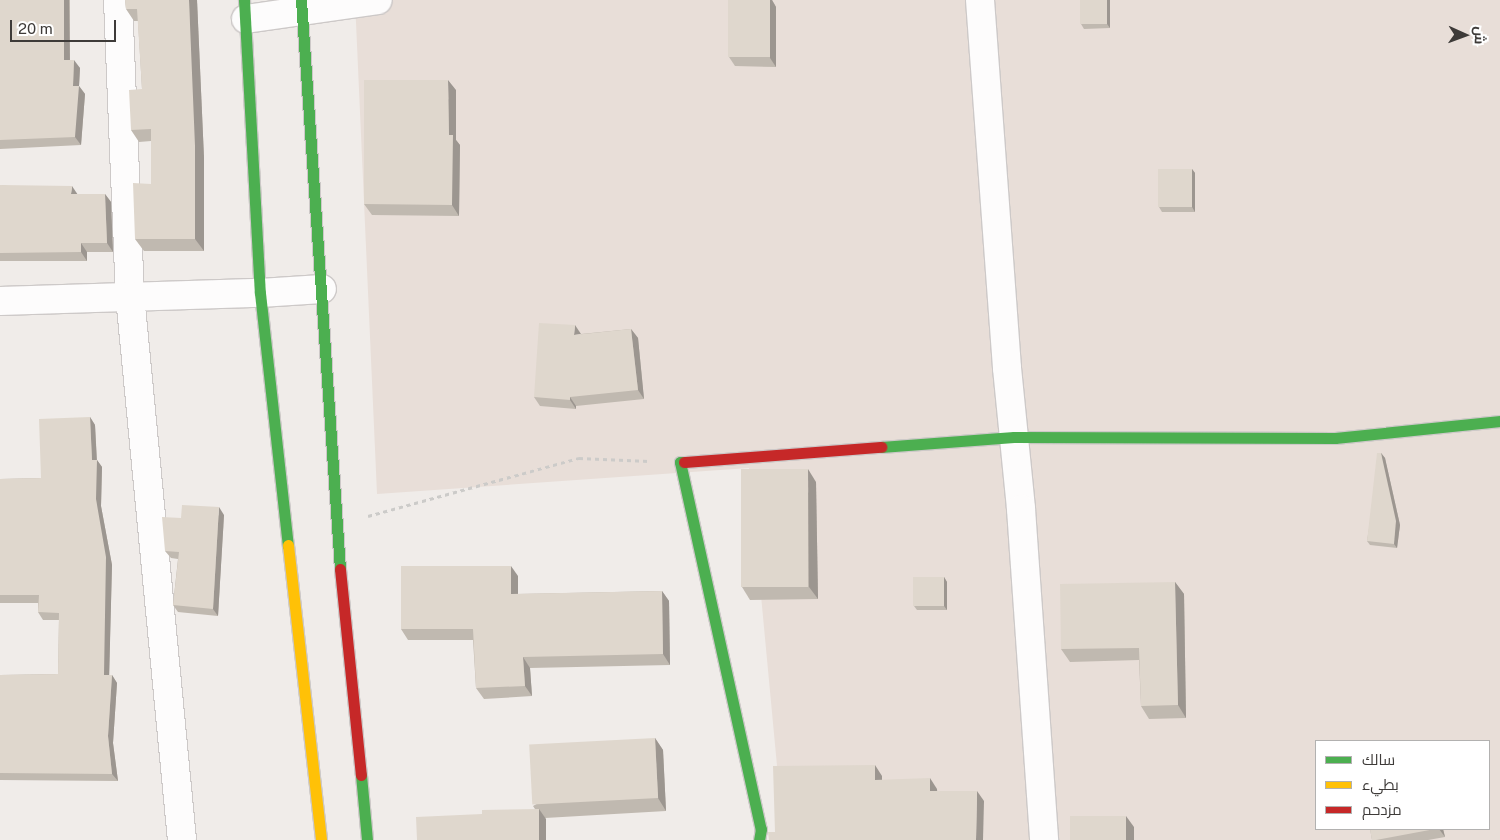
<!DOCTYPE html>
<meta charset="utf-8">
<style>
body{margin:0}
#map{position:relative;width:1500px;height:840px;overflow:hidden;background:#f0ece9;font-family:"Public Sans",Cairo,sans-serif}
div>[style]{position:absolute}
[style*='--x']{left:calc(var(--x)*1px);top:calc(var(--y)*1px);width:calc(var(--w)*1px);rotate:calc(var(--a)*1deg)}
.built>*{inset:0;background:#e8ded8}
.path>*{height:3px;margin-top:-1.5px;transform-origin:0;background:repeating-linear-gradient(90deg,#cccbc9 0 4px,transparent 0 8px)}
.roads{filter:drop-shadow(1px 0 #cdc9c8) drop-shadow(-1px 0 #cdc9c8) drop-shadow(0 1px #cdc9c8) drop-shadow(0 -1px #cdc9c8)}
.street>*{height:28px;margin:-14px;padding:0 14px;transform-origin:14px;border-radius:14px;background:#fdfcfc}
.fast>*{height:11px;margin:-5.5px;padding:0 5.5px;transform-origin:5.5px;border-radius:5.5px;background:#4caf50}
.slow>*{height:11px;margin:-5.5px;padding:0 5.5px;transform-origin:5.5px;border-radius:5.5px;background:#ffc107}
.jam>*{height:11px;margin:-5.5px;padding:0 5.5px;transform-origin:5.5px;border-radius:5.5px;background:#c62828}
.wall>*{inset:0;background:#c0b9b0}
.shaded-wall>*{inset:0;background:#9c9690}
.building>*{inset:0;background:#dfd7cd;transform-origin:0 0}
span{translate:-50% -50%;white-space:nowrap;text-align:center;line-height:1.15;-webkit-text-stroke:4px #fff;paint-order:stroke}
.legend{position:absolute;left:1315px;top:740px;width:175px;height:90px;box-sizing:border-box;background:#fff;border:1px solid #b2b1b0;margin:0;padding:6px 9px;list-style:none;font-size:15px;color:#3e3b39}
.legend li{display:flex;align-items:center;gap:10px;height:25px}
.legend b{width:25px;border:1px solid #b2b1b0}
.north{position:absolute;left:1440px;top:10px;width:50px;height:50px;-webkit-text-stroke:4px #fff;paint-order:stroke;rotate:92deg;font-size:14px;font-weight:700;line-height:20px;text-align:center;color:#3e3b39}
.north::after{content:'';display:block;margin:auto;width:18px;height:22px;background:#3e3b39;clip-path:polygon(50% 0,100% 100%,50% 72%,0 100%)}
.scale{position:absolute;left:10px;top:20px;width:106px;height:22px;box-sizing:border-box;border:2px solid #3e3b39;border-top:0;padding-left:6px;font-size:15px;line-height:18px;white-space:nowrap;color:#3e3b39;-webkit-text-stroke:4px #fff;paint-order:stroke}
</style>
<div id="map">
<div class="built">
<i style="clip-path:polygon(evenodd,355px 0,1500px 0,1500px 840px,784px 840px,749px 468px,377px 494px,355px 0,1316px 741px,1489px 741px,1489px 829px,1316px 829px,1316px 741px)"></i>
</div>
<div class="path">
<i style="--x:368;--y:516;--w:219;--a:-15.4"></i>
<i style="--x:579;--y:458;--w:70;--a:2.5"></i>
</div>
<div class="roads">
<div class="street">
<i style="--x:118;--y:0;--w:296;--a:87.7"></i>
<i style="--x:130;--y:296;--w:546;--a:84.54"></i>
<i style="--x:980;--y:0;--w:369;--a:85.8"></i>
<i style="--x:1007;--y:368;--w:142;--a:84.3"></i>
<i style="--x:1021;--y:509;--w:332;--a:86"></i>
<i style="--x:246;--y:19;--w:133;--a:-8.2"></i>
<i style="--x:0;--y:301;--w:260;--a:-1.8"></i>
<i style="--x:260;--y:293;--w:62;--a:-3.7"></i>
</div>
<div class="fast">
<i style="--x:244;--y:0;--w:293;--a:86.9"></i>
<i style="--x:260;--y:293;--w:254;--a:83.7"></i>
<i style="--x:301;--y:0;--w:570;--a:86.08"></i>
<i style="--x:881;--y:447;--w:133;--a:-4.3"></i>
<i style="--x:1014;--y:437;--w:321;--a:0.2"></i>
<i style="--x:1335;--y:438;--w:166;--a:-5.9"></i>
<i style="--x:684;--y:462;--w:4;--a:180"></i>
<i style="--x:680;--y:462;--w:376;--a:77.6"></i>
<i style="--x:761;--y:829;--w:11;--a:100"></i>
<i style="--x:361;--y:775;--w:65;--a:84.7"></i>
</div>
<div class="slow">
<i style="--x:288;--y:545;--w:297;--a:83.6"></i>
</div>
<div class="jam">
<i style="--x:684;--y:462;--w:198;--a:-4.4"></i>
<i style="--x:340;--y:569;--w:207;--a:84.2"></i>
</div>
</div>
<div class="wall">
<i style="clip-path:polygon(0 0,70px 0,70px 60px,80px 68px,79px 86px,85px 94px,81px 145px,0 149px)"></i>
<i style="clip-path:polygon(125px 0,197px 0,204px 158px,204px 251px,144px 251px,135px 239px,151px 184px,151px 141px,139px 142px,131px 130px,142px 89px,138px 21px,134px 21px,126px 9px)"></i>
<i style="clip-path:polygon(728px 0,772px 0,776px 7px,776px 67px,735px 66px,729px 57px)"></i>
<i style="clip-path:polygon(1080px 0,1110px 0,1110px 28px,1084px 29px,1081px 24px)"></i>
<i style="clip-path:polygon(456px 90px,456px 140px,460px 145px,459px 216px,372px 215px,364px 204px)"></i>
<i style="clip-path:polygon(1192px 169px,1195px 173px,1195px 212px,1162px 212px,1159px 207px)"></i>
<i style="clip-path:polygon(0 185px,77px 194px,105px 194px,111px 202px,113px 252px,87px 252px,87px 261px,0 261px)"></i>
<i style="clip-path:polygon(631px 329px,638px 338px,644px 399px,576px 406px,576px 409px,540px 406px,534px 397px,581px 334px)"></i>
<i style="clip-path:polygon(90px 417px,95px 425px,97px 460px,102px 467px,101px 506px,112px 565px,109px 675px,112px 675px,117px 683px,113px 743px,118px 781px,0 780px,0 675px,58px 674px,59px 620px,43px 620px,38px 612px,38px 603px,0 603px,0 479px,41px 478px)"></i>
<i style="clip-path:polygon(1381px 453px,1385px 458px,1400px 525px,1397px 548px,1370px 545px,1367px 541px)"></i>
<i style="clip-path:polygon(816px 482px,818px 599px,750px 600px,742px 587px)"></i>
<i style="clip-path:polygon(224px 515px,218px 616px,178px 612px,173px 605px,178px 559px,171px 558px,165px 551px,181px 518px)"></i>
<i style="clip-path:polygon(518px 576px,518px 594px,662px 591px,669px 601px,670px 665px,530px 668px,532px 696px,484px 699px,476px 688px,473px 640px,408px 640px,401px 629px)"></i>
<i style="clip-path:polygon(944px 577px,947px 582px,947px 610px,917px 610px,914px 606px)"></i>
<i style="clip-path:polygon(1175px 582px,1184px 594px,1186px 718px,1149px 719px,1141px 706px,1139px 660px,1070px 662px,1061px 649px)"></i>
<i style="clip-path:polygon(655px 738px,663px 750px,666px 811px,545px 818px,546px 819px,535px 809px,533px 806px)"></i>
<i style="clip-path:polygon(1370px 829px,1443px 829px,1445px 837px,1428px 840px,1372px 840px)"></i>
</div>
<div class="shaded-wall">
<i style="clip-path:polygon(64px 0,69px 0,70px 68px,64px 60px)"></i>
<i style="clip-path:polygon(189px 0,197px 0,204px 158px,204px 251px,195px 239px)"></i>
<i style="clip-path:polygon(770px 0,772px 0,776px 7px,776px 67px,770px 58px)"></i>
<i style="clip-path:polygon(1107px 0,1110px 0,1110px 28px,1107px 24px)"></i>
<i style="clip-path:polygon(74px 60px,80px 68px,79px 86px,85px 94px,81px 145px,75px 137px,73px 86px)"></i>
<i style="clip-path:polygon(448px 80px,456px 90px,456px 140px,460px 145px,459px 216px,452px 205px,449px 135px)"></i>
<i style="clip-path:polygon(1192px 169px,1195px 173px,1195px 212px,1192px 207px)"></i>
<i style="clip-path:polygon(72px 186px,78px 195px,71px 194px)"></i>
<i style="clip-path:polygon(105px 194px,111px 202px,113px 252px,107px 243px)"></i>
<i style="clip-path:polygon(81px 243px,87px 252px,87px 261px,81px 252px)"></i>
<i style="clip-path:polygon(575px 325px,581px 334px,574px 335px)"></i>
<i style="clip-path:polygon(631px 329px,638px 338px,644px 399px,638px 390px)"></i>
<i style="clip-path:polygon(570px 397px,576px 406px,576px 409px,570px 400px)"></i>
<i style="clip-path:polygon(90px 417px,95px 425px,97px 465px,97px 460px,102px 467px,101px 506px,112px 565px,109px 682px,104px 675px,96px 499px,92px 460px)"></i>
<i style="clip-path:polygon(1381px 453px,1385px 458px,1400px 525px,1397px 548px,1394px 544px)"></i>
<i style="clip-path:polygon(808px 469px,816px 482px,818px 599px,809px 587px)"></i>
<i style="clip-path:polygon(219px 507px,224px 515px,218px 616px,213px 609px)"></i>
<i style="clip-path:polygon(511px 566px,518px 576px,518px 605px,511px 594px)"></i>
<i style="clip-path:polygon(944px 577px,947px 582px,947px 610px,944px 606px)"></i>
<i style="clip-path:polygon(1175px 582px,1184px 594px,1186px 718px,1178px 705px)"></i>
<i style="clip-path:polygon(662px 591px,669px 601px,670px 665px,663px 654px)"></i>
<i style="clip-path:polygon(523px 657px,530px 668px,532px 696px,525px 686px)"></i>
<i style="clip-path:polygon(112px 675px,117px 683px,113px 743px,118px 781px,112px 774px,108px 736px)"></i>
<i style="clip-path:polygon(655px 738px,663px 750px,666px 811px,658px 798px)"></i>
<i style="clip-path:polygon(875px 765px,882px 776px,882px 790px,875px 780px)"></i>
<i style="clip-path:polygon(930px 778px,937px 789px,938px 801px,930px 791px)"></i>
<i style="clip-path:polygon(977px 791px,984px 801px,983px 840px,976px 840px)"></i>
<i style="clip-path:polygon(539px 809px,546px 819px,546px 840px,539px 840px)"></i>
<i style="clip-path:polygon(1126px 816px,1134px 827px,1134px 840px,1126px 840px)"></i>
<i style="clip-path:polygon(1439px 829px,1443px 829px,1445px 837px)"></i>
</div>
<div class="building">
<i style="clip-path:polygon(0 0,64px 0,64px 60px,74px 60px,73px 86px,79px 86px,75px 137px,0 140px)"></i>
<i style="clip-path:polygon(125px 0,189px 0,195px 146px,195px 239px,135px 239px,133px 183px,151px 184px,151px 129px,131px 130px,129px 90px,142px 89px,137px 9px,126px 9px)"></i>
<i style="left:728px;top:0;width:42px;height:57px"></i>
<i style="left:1080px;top:0;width:27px;height:24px"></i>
<i style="clip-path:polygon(364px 80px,448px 80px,449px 135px,453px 135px,452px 205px,364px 204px)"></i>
<i style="left:1158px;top:169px;width:34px;height:38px"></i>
<i style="clip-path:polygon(0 185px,72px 186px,71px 194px,105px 194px,107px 243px,81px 243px,81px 252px,0 253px)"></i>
<i style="clip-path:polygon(539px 323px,575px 325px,574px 335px,631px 329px,638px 390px,570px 397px,570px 400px,534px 397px)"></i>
<i style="clip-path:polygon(90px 417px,92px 460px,97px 460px,96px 499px,106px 557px,104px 675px,112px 675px,108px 736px,112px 774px,0 773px,0 675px,58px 674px,59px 613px,38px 612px,39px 595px,0 595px,0 479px,41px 478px,39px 419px)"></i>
<i style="clip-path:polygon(1377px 453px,1381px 453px,1396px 521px,1394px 544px,1367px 541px)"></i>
<i style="left:808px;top:469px;width:118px;height:67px;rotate:90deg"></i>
<i style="clip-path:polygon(182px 505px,219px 507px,213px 609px,173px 605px,179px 552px,165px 551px,162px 517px,181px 518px)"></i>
<i style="clip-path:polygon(401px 566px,511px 566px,511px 594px,662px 591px,663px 654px,523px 657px,525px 686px,476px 688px,473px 629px,401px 629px)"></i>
<i style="left:913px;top:577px;width:31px;height:29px"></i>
<i style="clip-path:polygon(1175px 582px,1178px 705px,1141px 706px,1139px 648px,1061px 649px,1060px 584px)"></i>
<i style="left:655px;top:738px;width:60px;height:126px;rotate:87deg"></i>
<i style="clip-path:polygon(875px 765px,875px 780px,930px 778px,930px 791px,977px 791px,976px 840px,769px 840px,768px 832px,775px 832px,773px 766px)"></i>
<i style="clip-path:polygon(539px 809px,539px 840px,417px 840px,416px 817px,482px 814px,482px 810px)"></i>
<i style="left:1070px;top:816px;width:56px;height:24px"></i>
<i style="clip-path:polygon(1370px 829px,1435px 829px,1376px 840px,1372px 840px)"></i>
</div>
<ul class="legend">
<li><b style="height:6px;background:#4caf50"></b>سالك</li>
<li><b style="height:6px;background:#ffc107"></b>بطيء</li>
<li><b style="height:6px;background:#c62828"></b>مزدحم</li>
</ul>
<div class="north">ش</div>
<div class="scale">20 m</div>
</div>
